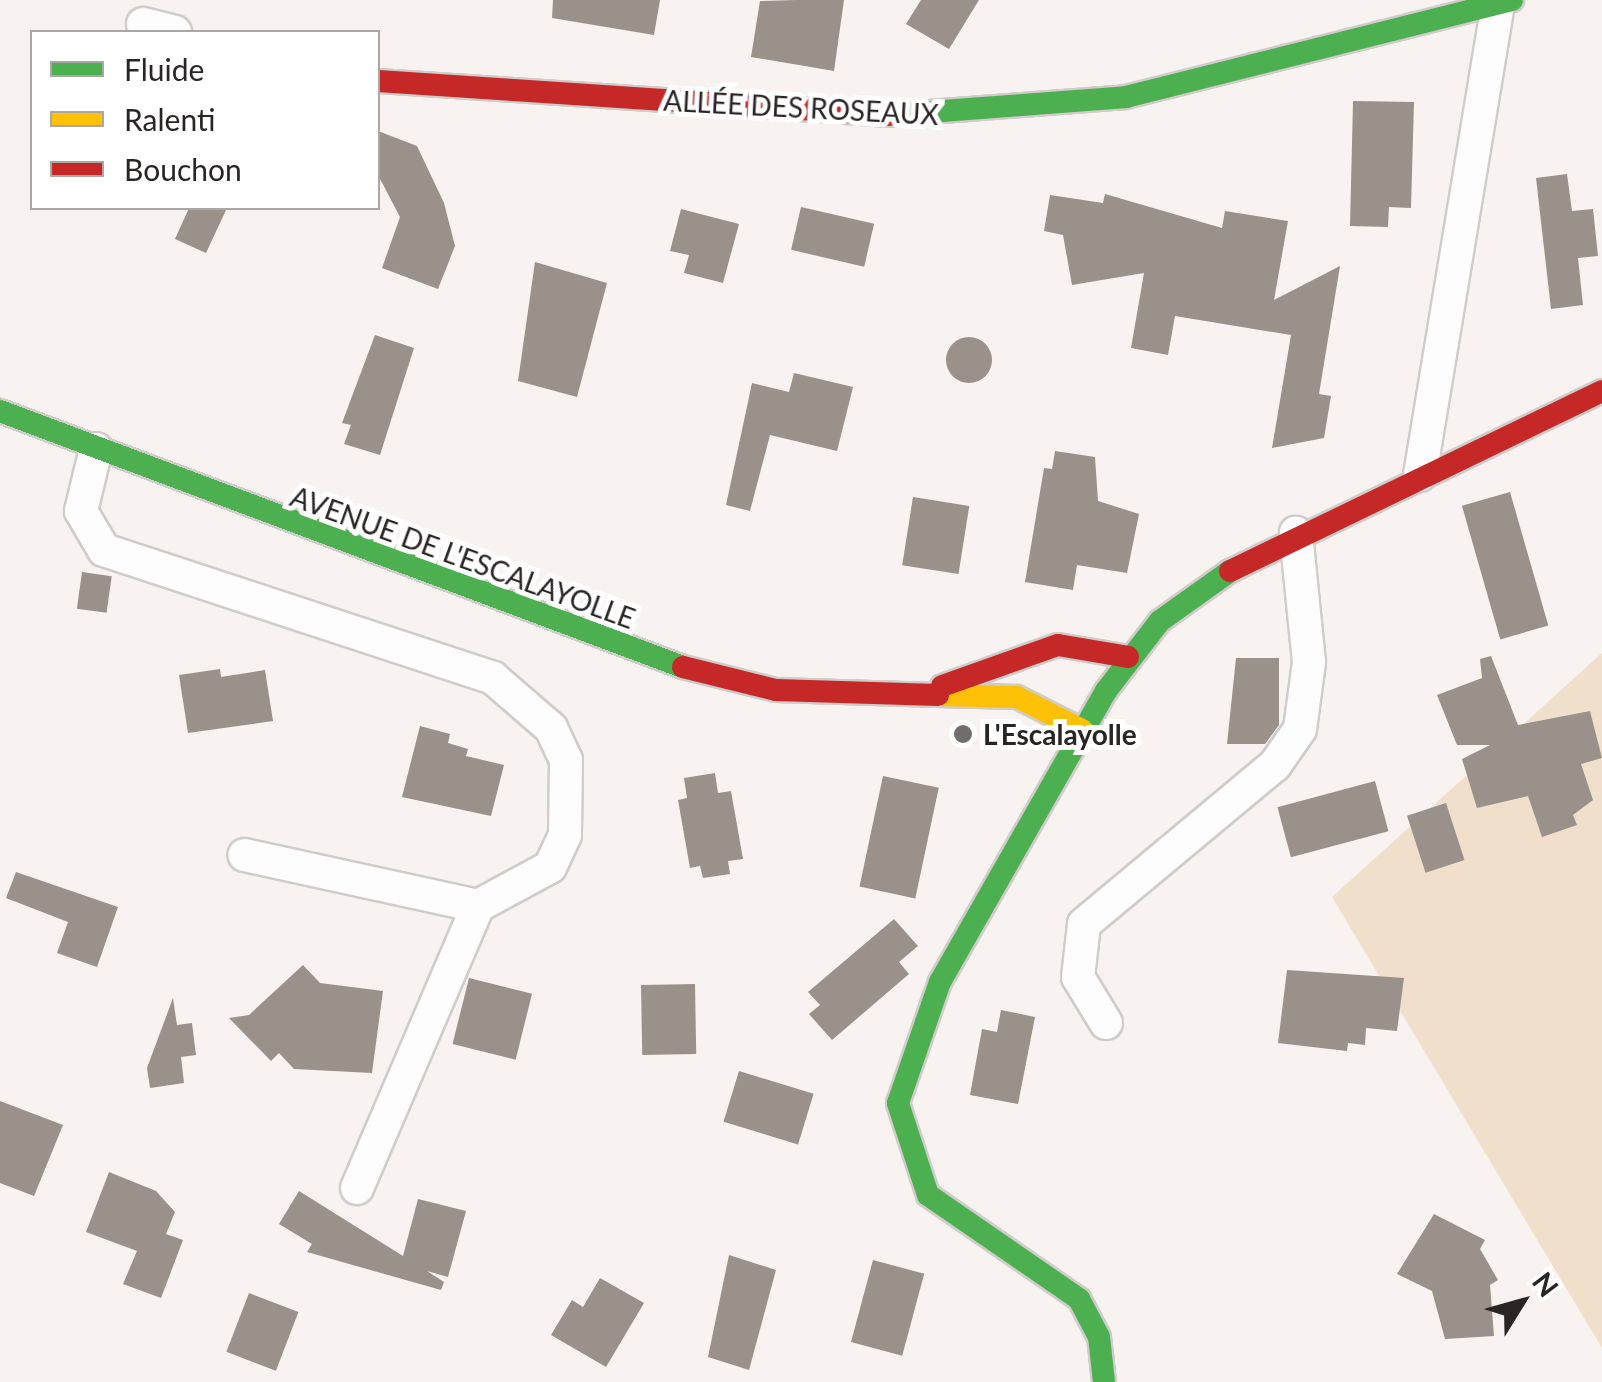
<!DOCTYPE html>
<meta charset="utf-8">
<style>
body{margin:0}
#map{position:relative;width:1602px;height:1382px;overflow:hidden;background:#f8f2f1;font-family:Lato,sans-serif}
div>[style]{position:absolute}
[style*='--x']{left:calc(var(--x)*1px);top:calc(var(--y)*1px);width:calc(var(--w)*1px);rotate:calc(var(--a)*1deg)}
.green>*{inset:0;background:#f0dfca}
.building>*{inset:0;background:#9a918b;transform-origin:0 0}
.round{border-radius:50%}
.roads{filter:drop-shadow(2px 0 #d0ccca) drop-shadow(-2px 0 #d0ccca) drop-shadow(0 2px #d0ccca) drop-shadow(0 -2px #d0ccca)}
.street>*{height:32px;margin:-16px;padding:0 16px;transform-origin:16px;border-radius:16px;background:#fefdfd}
.fast>*{height:22px;margin:-11px;padding:0 11px;transform-origin:11px;border-radius:11px;background:#4caf50}
.slow>*{height:22px;margin:-11px;padding:0 11px;transform-origin:11px;border-radius:11px;background:#ffc107}
.jam>*{height:22px;margin:-11px;padding:0 11px;transform-origin:11px;border-radius:11px;background:#c62828}
.dots>*{width:28px;height:28px;translate:-50% -50%;box-sizing:border-box;border:5px solid #fff;border-radius:50%}
span{translate:-50% -50%;white-space:nowrap;text-align:center;line-height:1.15;-webkit-text-stroke:10px #fff;paint-order:stroke}
.street-label{font-size:28px;color:#292524}
.poi-label{font-size:28px;color:#292524;font-weight:700}
.left{translate:0 -50%;text-align:left}
.legend{position:absolute;left:30px;top:30px;width:350px;height:180px;box-sizing:border-box;background:#fff;border:2px solid #a9a8a7;margin:0;padding:12px 18px;list-style:none;font-size:30px;color:#292524}
.legend li{display:flex;align-items:center;gap:20px;height:50px}
.legend b{width:50px;border:2px solid #a9a8a7}
.north{position:absolute;left:1472px;top:1252px;width:100px;height:100px;-webkit-text-stroke:8px #fff;paint-order:stroke;rotate:53deg;font-size:28px;font-weight:700;line-height:40px;text-align:center;color:#292524}
.north::after{content:'';display:block;margin:auto;width:35px;height:45px;background:#292524;clip-path:polygon(50% 0,100% 100%,50% 72%,0 100%)}
</style>
<div id="map">
<div class="green">
<i style="clip-path:polygon(1602px 653px,1602px 1348px,1332px 897px)"></i>
</div>
<div class="building">
<i style="clip-path:polygon(553px 0,660px 0,654px 35px,552px 18px)"></i>
<i style="clip-path:polygon(796px 0,844px 0,834px 71px,751px 57px,760px 1px)"></i>
<i style="clip-path:polygon(921px 0,979px 0,949px 49px,906px 24px)"></i>
<i style="clip-path:polygon(1353px 101px,1414px 102px,1411px 208px,1389px 207px,1388px 227px,1350px 226px)"></i>
<i style="clip-path:polygon(378px 131px,417px 146px,444px 203px,455px 246px,438px 289px,382px 268px,400px 217px,378px 175px)"></i>
<i style="clip-path:polygon(1567px 174px,1572px 211px,1593px 209px,1598px 256px,1578px 258px,1583px 305px,1551px 309px,1536px 178px)"></i>
<i style="clip-path:polygon(1105px 194px,1222px 228px,1225px 211px,1288px 221px,1274px 300px,1340px 266px,1319px 394px,1331px 396px,1324px 438px,1272px 448px,1291px 335px,1175px 316px,1168px 355px,1131px 348px,1144px 273px,1072px 285px,1063px 235px,1044px 231px,1050px 195px,1103px 203px)"></i>
<i style="left:801px;top:207px;width:75px;height:44px;rotate:13deg"></i>
<i style="clip-path:polygon(189px 208px,227px 208px,206px 253px,175px 239px)"></i>
<i style="clip-path:polygon(681px 209px,739px 224px,723px 283px,684px 273px,689px 255px,670px 251px)"></i>
<i style="clip-path:polygon(535px 262px,607px 283px,577px 397px,518px 381px)"></i>
<i style="clip-path:polygon(375px 335px,414px 348px,380px 455px,344px 444px,351px 425px,342px 423px)"></i>
<i class="round" style="left:946px;top:337px;width:46px;height:46px"></i>
<i style="clip-path:polygon(794px 373px,853px 387px,837px 451px,770px 435px,750px 511px,726px 505px,752px 383px,789px 392px)"></i>
<i style="clip-path:polygon(1055px 451px,1095px 457px,1098px 501px,1139px 514px,1127px 573px,1077px 565px,1073px 590px,1025px 582px,1044px 468px,1052px 469px)"></i>
<i style="left:1510px;top:492px;width:139px;height:50px;rotate:74deg"></i>
<i style="left:913px;top:497px;width:57px;height:69px;rotate:9deg"></i>
<i style="left:82px;top:572px;width:30px;height:37px;rotate:8deg"></i>
<i style="clip-path:polygon(1491px 656px,1518px 725px,1590px 711px,1602px 758px,1581px 764px,1593px 800px,1573px 815px,1577px 825px,1542px 837px,1528px 796px,1477px 808px,1462px 759px,1490px 745px,1457px 745px,1437px 695px,1482px 678px,1480px 659px)"></i>
<i style="clip-path:polygon(1236px 658px,1279px 658px,1279px 725px,1265px 744px,1227px 744px)"></i>
<i style="clip-path:polygon(220px 669px,221px 677px,265px 670px,273px 721px,188px 733px,179px 675px)"></i>
<i style="clip-path:polygon(420px 726px,450px 734px,448px 743px,468px 749px,466px 756px,504px 765px,491px 816px,402px 797px)"></i>
<i style="clip-path:polygon(715px 773px,718px 793px,731px 791px,743px 859px,728px 861px,730px 874px,703px 878px,700px 866px,690px 868px,678px 800px,687px 798px,684px 778px)"></i>
<i style="left:883px;top:776px;width:57px;height:113px;rotate:12deg"></i>
<i style="left:1375px;top:781px;width:52px;height:101px;rotate:75deg"></i>
<i style="left:1446px;top:803px;width:60px;height:41px;rotate:72deg"></i>
<i style="clip-path:polygon(16px 872px,118px 907px,97px 967px,57px 953px,68px 922px,6px 898px)"></i>
<i style="clip-path:polygon(894px 919px,918px 946px,899px 962px,909px 974px,832px 1040px,809px 1014px,820px 1005px,808px 992px)"></i>
<i style="clip-path:polygon(303px 965px,320px 983px,383px 991px,372px 1073px,294px 1069px,279px 1053px,271px 1061px,229px 1018px,249px 1015px)"></i>
<i style="clip-path:polygon(1287px 970px,1404px 978px,1397px 1031px,1366px 1028px,1365px 1045px,1348px 1043px,1347px 1051px,1278px 1043px)"></i>
<i style="left:469px;top:978px;width:65px;height:68px;rotate:14deg"></i>
<i style="left:695px;top:984px;width:70px;height:54px;rotate:89deg"></i>
<i style="clip-path:polygon(173px 998px,177px 1025px,192px 1023px,196px 1055px,181px 1057px,184px 1083px,150px 1088px,147px 1068px)"></i>
<i style="clip-path:polygon(1001px 1010px,1035px 1017px,1018px 1104px,970px 1095px,982px 1029px,997px 1032px)"></i>
<i style="left:739px;top:1071px;width:78px;height:53px;rotate:17deg"></i>
<i style="clip-path:polygon(0 1101px,63px 1125px,34px 1196px,0 1183px)"></i>
<i style="clip-path:polygon(109px 1172px,156px 1191px,175px 1212px,166px 1234px,183px 1240px,161px 1298px,123px 1284px,137px 1251px,86px 1232px)"></i>
<i style="clip-path:polygon(299px 1191px,403px 1256px,418px 1199px,466px 1211px,448px 1277px,427px 1271px,444px 1282px,441px 1290px,307px 1252px,312px 1244px,279px 1224px)"></i>
<i style="clip-path:polygon(1434px 1214px,1485px 1240px,1480px 1249px,1498px 1280px,1490px 1285px,1494px 1336px,1445px 1339px,1432px 1291px,1397px 1274px)"></i>
<i style="clip-path:polygon(729px 1255px,776px 1270px,749px 1370px,708px 1357px)"></i>
<i style="left:873px;top:1260px;width:53px;height:85px;rotate:15deg"></i>
<i style="clip-path:polygon(600px 1278px,644px 1303px,606px 1367px,551px 1335px,572px 1300px,583px 1307px)"></i>
<i style="left:249px;top:1293px;width:53px;height:63px;rotate:21deg"></i>
</div>
<div class="roads">
<div class="street">
<i style="--x:143;--y:24;--w:33;--a:14"></i>
<i style="--x:96;--y:449;--w:64;--a:103.6"></i>
<i style="--x:81;--y:511;--w:45;--a:59.5"></i>
<i style="--x:104;--y:550;--w:410;--a:18.2"></i>
<i style="--x:493;--y:678;--w:77;--a:40.8"></i>
<i style="--x:551;--y:728;--w:35;--a:65"></i>
<i style="--x:566;--y:760;--w:75;--a:90.8"></i>
<i style="--x:565;--y:835;--w:35;--a:115"></i>
<i style="--x:550;--y:867;--w:82;--a:151.6"></i>
<i style="--x:478;--y:906;--w:239;--a:-167.7"></i>
<i style="--x:1420;--y:475;--w:479;--a:-80.6"></i>
<i style="--x:1106;--y:1023;--w:54;--a:-121.3"></i>
<i style="--x:1078;--y:977;--w:53;--a:-83.5"></i>
<i style="--x:1084;--y:924;--w:249;--a:-39.8"></i>
<i style="--x:1275;--y:765;--w:44;--a:-55.2"></i>
<i style="--x:1300;--y:729;--w:68;--a:-82.3"></i>
<i style="--x:1309;--y:662;--w:130;--a:-95.8"></i>
<i style="--x:357;--y:1188;--w:307;--a:-66.8"></i>
</div>
<div class="fast">
<i style="--x:889;--y:115;--w:238;--a:-4.3"></i>
<i style="--x:1126;--y:97;--w:398;--a:-14.1"></i>
<i style="--x:0;--y:411;--w:729;--a:20.55"></i>
<i style="--x:1104;--y:1382;--w:45;--a:-96.3"></i>
<i style="--x:1099;--y:1337;--w:43;--a:-117.8"></i>
<i style="--x:1079;--y:1299;--w:183;--a:-145.4"></i>
<i style="--x:928;--y:1195;--w:97;--a:-108.1"></i>
<i style="--x:898;--y:1103;--w:128;--a:-70.9"></i>
<i style="--x:940;--y:982;--w:335;--a:-60.3"></i>
<i style="--x:1106;--y:691;--w:88;--a:-52.4"></i>
<i style="--x:1160;--y:621;--w:86;--a:-35.5"></i>
</div>
<div class="slow">
<i style="--x:938;--y:695;--w:79;--a:1.5"></i>
<i style="--x:1017;--y:697;--w:73;--a:26.9"></i>
</div>
<div class="jam">
<i style="--x:378;--y:81;--w:512;--a:3.81"></i>
<i style="--x:1230;--y:571;--w:413;--a:-25.8"></i>
<i style="--x:683;--y:667;--w:96;--a:13.9"></i>
<i style="--x:776;--y:690;--w:162;--a:1.8"></i>
<i style="--x:942;--y:686;--w:123;--a:-19.5"></i>
<i style="--x:1058;--y:645;--w:71;--a:9.7"></i>
</div>
</div>
<div class="dots">
<i style="left:963px;top:734px;background:#716d6c"></i>
</div>
<div class="street-label">
<span style="left:801px;top:107px;rotate:3deg">ALLÉE DES ROSEAUX</span>
<span style="left:463px;top:557px;rotate:20deg">AVENUE DE L'ESCALAYOLLE</span>
</div>
<div class="poi-label">
<span class="left" style="left:983px;top:734px">L'Escalayolle</span>
</div>
<ul class="legend">
<li><b style="height:12px;background:#4caf50"></b>Fluide</li>
<li><b style="height:12px;background:#ffc107"></b>Ralenti</li>
<li><b style="height:12px;background:#c62828"></b>Bouchon</li>
</ul>
<div class="north">N</div>
</div>
